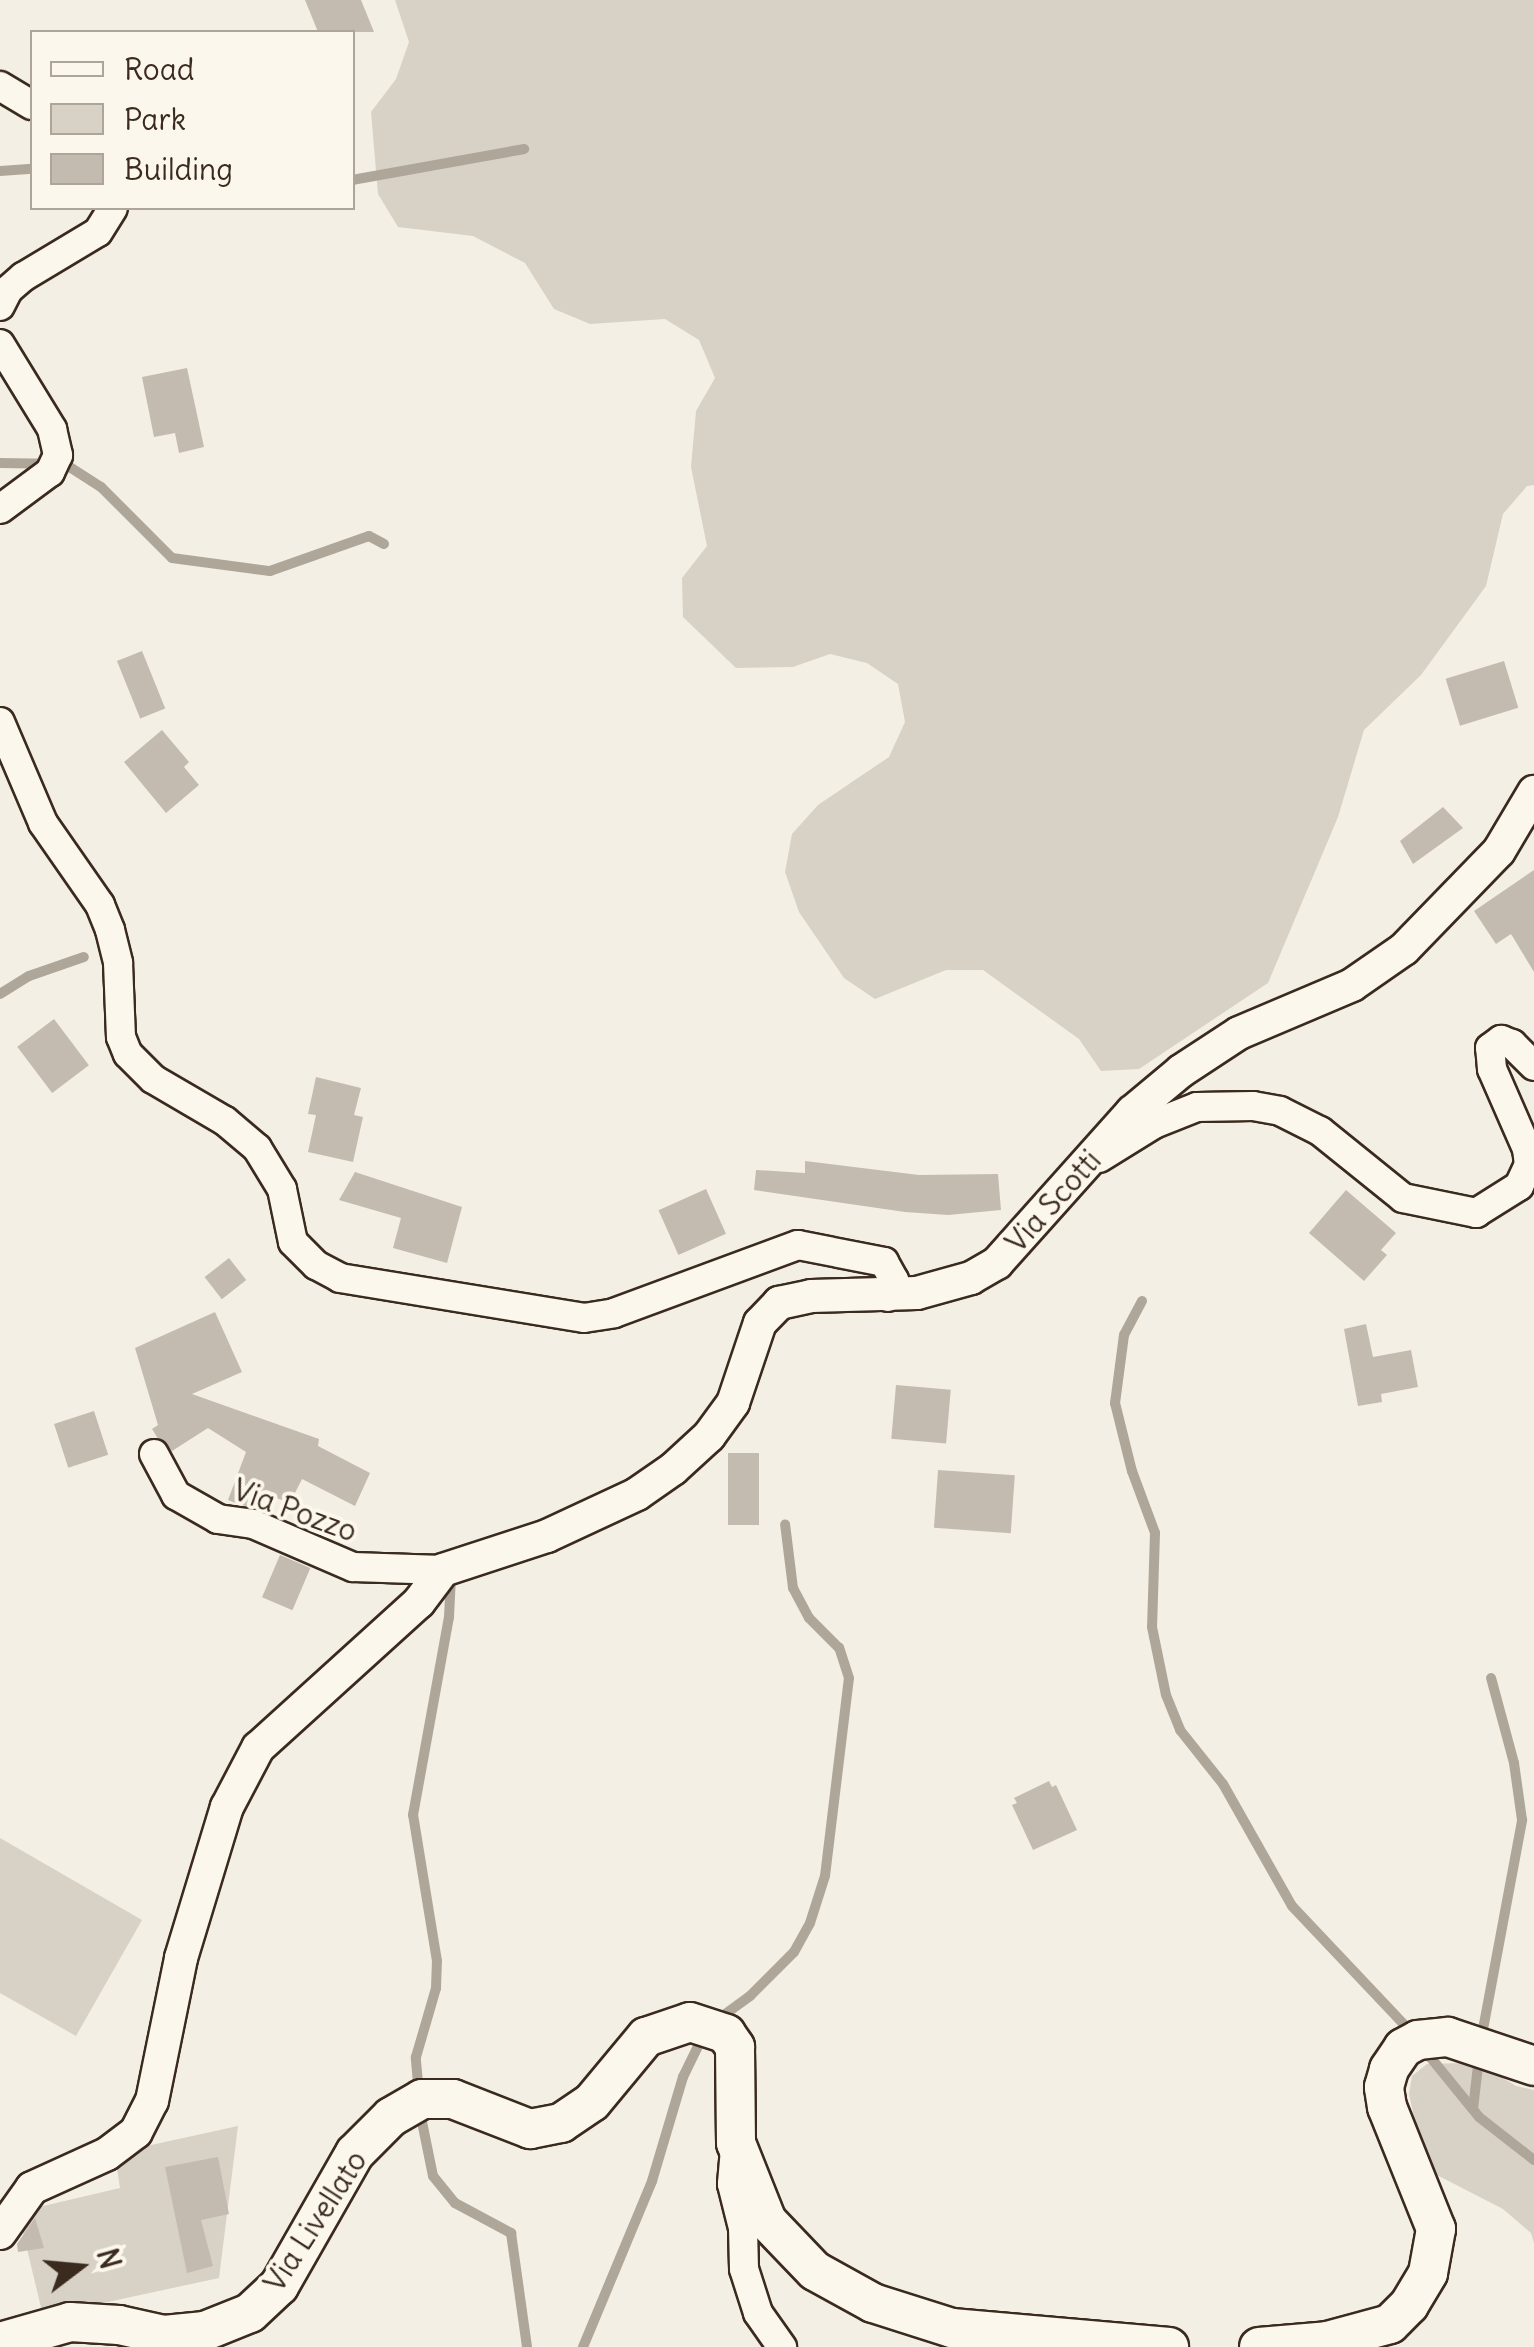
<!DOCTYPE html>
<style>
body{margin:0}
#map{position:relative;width:1534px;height:2347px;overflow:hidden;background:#f3efe4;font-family:Delius,sans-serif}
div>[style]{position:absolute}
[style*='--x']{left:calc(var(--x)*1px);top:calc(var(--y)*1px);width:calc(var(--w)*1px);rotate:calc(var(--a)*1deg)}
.green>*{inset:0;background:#d8d1c6}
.stream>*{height:10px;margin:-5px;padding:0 5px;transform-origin:5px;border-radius:5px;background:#afa69a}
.building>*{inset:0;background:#c3bbb0;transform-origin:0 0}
.roads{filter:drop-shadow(2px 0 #3b2a1e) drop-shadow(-2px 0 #3b2a1e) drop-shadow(0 2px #3b2a1e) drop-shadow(0 -2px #3b2a1e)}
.minor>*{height:28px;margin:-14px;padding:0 14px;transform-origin:14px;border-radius:14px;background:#fbf7ec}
.tertiary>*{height:32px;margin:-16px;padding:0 16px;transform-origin:16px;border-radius:16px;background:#fbf7ec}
.secondary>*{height:38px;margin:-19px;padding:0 19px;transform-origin:19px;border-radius:19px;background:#fbf7ec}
span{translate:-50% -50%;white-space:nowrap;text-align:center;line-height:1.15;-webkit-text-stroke:8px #fbf7ec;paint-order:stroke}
.street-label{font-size:30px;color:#3b2a1e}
.legend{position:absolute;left:30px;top:30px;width:325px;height:180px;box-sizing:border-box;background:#fbf7ec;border:2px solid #aea59a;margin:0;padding:12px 18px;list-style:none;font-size:30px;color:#3b2a1e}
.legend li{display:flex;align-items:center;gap:20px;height:50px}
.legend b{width:50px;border:2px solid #aea59a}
.north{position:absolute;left:30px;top:2217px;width:100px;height:100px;-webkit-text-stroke:8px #fbf7ec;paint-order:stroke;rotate:74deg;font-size:28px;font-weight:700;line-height:40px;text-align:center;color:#3b2a1e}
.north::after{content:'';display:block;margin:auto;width:35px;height:45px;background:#3b2a1e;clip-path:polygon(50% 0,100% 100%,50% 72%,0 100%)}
</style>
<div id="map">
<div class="green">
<i style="clip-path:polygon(395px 0,1534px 0,1534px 485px,1527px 486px,1503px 514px,1486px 586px,1421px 675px,1364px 730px,1338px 817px,1268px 983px,1139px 1069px,1101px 1071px,1079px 1039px,983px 970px,946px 970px,875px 999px,844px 978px,799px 912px,785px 872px,792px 834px,818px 805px,889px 757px,905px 722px,898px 684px,867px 663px,830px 654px,793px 667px,736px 668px,683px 617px,682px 578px,707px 546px,691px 467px,696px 411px,715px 378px,699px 340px,665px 319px,590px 324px,554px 309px,525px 263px,473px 236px,398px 227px,378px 194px,371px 112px,396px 79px,409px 42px)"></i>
<i style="clip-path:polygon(0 1838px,142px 1920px,76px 2036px,0 1993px)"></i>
<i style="clip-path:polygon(1465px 2063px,1483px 2066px,1516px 2086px,1534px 2090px,1534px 2243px,1531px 2233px,1503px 2209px,1431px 2172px,1422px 2153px,1409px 2094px,1412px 2076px,1427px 2064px)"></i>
<i style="clip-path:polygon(238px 2126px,219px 2278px,43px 2316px,22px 2228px,39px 2207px,120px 2188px,116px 2162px,133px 2149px)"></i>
</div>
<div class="stream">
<i style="--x:0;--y:171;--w:32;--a:-4"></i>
<i style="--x:352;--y:180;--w:175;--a:-10.2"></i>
<i style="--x:0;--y:463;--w:65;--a:0.9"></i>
<i style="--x:65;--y:464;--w:43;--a:32.6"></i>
<i style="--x:101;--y:487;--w:100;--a:45"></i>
<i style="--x:172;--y:558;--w:99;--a:7.6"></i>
<i style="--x:270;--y:571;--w:105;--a:-19.5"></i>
<i style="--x:369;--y:536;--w:17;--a:28"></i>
<i style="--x:0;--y:994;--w:34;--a:-32"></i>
<i style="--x:29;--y:976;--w:58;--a:-19.1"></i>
<i style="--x:1142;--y:1301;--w:38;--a:118"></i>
<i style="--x:1124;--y:1335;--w:69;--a:97.5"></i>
<i style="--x:1115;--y:1403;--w:70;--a:76"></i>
<i style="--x:1132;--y:1471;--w:66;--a:69.6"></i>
<i style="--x:1155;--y:1533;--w:94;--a:91.8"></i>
<i style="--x:1152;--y:1627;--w:69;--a:78.4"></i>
<i style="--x:1166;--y:1695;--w:38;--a:68"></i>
<i style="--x:1180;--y:1730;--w:69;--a:51.5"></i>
<i style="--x:1223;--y:1784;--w:140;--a:60.5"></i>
<i style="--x:1292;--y:1906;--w:175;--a:46.6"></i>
<i style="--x:713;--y:2023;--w:46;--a:-36.1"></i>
<i style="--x:750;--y:1996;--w:62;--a:-45"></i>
<i style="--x:794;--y:1952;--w:33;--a:-61"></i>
<i style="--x:810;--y:1923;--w:49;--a:-72.3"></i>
<i style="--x:825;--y:1876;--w:199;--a:-83.1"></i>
<i style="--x:849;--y:1678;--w:32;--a:-108"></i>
<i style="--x:839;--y:1648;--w:42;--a:-135"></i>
<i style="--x:809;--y:1618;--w:34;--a:-118"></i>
<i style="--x:793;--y:1588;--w:64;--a:-97.1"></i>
<i style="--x:1481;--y:2040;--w:224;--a:-79.4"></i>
<i style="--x:1522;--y:1820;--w:58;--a:-98"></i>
<i style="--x:1514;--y:1763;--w:88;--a:-105.1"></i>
<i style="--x:1422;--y:2047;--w:90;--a:50.8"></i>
<i style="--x:1479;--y:2117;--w:70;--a:38"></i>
<i style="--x:419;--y:2095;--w:38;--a:-95"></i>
<i style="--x:416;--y:2057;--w:72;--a:-73.8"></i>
<i style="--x:436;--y:1988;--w:27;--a:-88"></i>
<i style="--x:437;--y:1961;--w:148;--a:-99.3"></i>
<i style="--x:413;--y:1815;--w:201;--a:-79.7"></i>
<i style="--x:449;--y:1617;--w:41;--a:-87.2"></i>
<i style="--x:1473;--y:2109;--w:52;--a:-83.4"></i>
<i style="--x:420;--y:2112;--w:65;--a:78.5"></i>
<i style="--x:433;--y:2176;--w:35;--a:51"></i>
<i style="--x:455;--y:2203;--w:64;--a:28.2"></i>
<i style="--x:511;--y:2233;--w:115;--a:82"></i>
<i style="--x:583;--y:2347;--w:180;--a:-67.4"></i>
<i style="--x:652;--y:2181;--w:109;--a:-73.4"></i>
<i style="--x:683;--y:2077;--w:46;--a:-64"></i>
</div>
<div class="building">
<i style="clip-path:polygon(305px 0,361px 0,374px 32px,318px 32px)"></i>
<i style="clip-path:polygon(187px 368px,204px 447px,179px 453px,175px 433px,154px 437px,142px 377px)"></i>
<i style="left:142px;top:651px;width:62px;height:27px;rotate:68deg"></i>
<i style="left:1504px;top:661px;width:49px;height:61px;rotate:73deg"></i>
<i style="clip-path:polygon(162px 730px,189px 762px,184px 767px,199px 785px,166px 813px,124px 762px)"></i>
<i style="clip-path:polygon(1443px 807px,1463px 828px,1413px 864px,1400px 841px)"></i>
<i style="clip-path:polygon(1534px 870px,1534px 972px,1511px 934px,1496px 944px,1474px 911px)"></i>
<i style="left:54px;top:1019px;width:58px;height:46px;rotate:53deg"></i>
<i style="clip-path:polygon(316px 1077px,361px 1088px,354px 1115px,363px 1117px,353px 1162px,308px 1152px,316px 1115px,308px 1114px)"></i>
<i style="clip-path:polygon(805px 1161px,919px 1175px,998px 1174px,1001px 1210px,948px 1215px,905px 1212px,754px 1190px,756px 1170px,805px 1173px)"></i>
<i style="clip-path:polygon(355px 1172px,462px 1207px,447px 1263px,393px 1248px,401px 1218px,339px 1200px)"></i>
<i style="left:706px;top:1189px;width:49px;height:52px;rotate:66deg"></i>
<i style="clip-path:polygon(1346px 1190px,1396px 1233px,1381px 1250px,1387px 1255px,1364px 1281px,1309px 1233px)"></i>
<i style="left:229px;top:1258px;width:28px;height:31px;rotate:52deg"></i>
<i style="clip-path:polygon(215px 1312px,242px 1372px,192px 1394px,319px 1439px,318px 1446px,370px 1473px,355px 1506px,302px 1479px,290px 1503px,266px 1494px,262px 1509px,241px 1505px,228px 1500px,246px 1452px,208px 1428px,172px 1451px,157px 1437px,152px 1429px,158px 1425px,135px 1348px)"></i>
<i style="clip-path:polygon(1366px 1324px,1373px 1357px,1411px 1350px,1418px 1387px,1381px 1394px,1382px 1402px,1358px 1406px,1344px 1329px)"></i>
<i style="left:896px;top:1385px;width:55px;height:54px;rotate:5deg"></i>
<i style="left:94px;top:1411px;width:46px;height:42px;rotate:72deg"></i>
<i style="left:759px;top:1453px;width:72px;height:31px;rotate:90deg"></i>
<i style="left:938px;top:1470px;width:77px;height:58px;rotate:4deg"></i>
<i style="left:280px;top:1555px;width:33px;height:46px;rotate:23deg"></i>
<i style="clip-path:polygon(1049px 1781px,1052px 1787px,1056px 1785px,1077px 1830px,1033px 1850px,1012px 1805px,1017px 1803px,1014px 1798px)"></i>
<i style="clip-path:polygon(218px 2157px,229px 2214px,201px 2220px,213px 2266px,187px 2273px,165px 2167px)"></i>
<i style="clip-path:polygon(35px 2218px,44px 2248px,18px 2252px,17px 2244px)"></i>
</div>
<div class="roads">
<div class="minor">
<i style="--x:0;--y:86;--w:37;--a:31"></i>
<i style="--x:0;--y:306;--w:18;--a:-63"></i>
<i style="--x:8;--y:290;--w:20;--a:-41"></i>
<i style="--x:23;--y:277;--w:87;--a:-31"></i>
<i style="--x:98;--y:232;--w:28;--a:-58"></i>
<i style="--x:0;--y:344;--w:100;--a:58.5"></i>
<i style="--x:52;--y:429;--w:27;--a:77"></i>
<i style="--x:58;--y:455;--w:19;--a:115"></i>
<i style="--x:50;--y:472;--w:62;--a:143.5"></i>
<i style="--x:0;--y:722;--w:110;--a:66.9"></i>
<i style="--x:43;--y:823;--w:100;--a:55.2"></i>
<i style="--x:100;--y:905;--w:27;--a:68"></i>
<i style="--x:110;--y:930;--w:34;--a:76"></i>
<i style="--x:118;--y:963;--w:74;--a:87.7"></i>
<i style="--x:121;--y:1037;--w:18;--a:68"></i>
<i style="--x:128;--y:1054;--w:35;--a:45"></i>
<i style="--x:153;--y:1079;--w:83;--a:30.3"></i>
<i style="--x:225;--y:1121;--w:42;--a:40.2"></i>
<i style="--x:257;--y:1148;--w:48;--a:58.6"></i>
<i style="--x:282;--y:1189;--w:54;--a:78.3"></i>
<i style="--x:293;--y:1242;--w:33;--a:45"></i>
<i style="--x:316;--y:1265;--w:27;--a:28"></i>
<i style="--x:340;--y:1278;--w:247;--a:9.3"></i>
<i style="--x:584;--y:1318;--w:30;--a:-9"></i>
<i style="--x:614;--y:1313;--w:196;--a:-20.3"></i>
<i style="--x:798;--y:1245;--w:88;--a:11.2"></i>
<i style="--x:884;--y:1262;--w:21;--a:61"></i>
<i style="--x:894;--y:1280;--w:18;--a:109"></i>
<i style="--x:1099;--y:1158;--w:65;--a:-31.7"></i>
<i style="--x:1154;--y:1124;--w:46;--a:-21.6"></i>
<i style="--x:1197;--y:1107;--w:56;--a:-1"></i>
<i style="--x:1253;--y:1106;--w:27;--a:10"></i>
<i style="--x:1280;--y:1111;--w:45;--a:26.6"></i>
<i style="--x:1320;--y:1131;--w:107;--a:38.9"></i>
<i style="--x:1403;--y:1198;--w:75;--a:11.6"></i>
<i style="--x:1476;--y:1213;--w:51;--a:-32.1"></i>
<i style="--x:1519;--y:1186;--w:23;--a:-65"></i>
<i style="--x:1529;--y:1165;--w:16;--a:-97"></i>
<i style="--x:1527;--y:1149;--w:87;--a:-113.6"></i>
<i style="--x:1492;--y:1069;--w:21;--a:-95"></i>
<i style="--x:1490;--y:1048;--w:14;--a:-36"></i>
<i style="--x:1501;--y:1040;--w:12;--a:20"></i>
<i style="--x:1512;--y:1044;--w:31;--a:45"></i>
<i style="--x:154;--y:1454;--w:47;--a:61.8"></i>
<i style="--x:176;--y:1495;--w:48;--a:29.7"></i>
<i style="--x:218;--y:1519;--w:35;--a:8"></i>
<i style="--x:253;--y:1524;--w:109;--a:23.3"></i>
<i style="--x:353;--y:1567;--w:90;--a:1.9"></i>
<i style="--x:735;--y:2149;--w:35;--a:95"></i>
<i style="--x:732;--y:2184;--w:45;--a:76"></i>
<i style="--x:743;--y:2228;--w:41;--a:88.6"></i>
<i style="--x:744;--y:2269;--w:46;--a:72.3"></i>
<i style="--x:758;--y:2313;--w:42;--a:54.8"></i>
</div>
<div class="tertiary">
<i style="--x:0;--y:2233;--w:55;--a:-54.6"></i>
<i style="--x:32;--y:2188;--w:82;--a:-24.4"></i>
<i style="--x:107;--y:2154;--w:36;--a:-37"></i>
<i style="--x:136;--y:2132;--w:35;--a:-63"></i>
<i style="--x:152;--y:2101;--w:146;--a:-78.5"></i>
<i style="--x:181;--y:1958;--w:158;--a:-73.1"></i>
<i style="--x:227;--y:1807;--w:67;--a:-62.3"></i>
<i style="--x:258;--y:1748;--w:217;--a:-42.2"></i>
<i style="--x:419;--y:1602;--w:40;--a:-53"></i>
<i style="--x:443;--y:1570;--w:109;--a:-18.1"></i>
<i style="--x:547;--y:1536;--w:99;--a:-25"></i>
<i style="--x:637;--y:1494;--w:44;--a:-34.8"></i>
<i style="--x:673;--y:1469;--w:49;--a:-42.5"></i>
<i style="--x:709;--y:1436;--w:41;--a:-54"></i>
<i style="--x:733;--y:1403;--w:84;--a:-71.4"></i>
<i style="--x:760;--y:1323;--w:28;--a:-46"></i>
<i style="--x:779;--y:1303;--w:33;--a:-12"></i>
<i style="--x:811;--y:1296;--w:106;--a:-1.6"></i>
<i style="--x:917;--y:1293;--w:56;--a:-15.5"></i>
<i style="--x:971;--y:1278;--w:30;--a:-30"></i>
<i style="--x:997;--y:1263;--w:203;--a:-48.2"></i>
<i style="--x:1132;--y:1112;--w:64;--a:-39.9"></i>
<i style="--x:1181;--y:1071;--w:69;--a:-33.2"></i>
<i style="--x:1239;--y:1033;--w:123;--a:-23"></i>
<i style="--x:1352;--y:985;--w:63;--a:-34.7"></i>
<i style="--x:1404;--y:949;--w:136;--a:-45.9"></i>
<i style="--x:1499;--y:851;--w:69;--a:-59.3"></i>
</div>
<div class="secondary">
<i style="--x:0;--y:2342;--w:73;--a:-15.9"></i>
<i style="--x:70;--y:2322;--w:49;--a:3.5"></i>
<i style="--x:119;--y:2325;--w:46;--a:12.5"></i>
<i style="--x:164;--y:2335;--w:41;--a:-5.6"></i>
<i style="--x:205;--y:2331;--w:48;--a:-21.8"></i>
<i style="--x:250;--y:2313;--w:40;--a:-43"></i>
<i style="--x:279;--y:2286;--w:153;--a:-60.3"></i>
<i style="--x:355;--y:2153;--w:51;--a:-45"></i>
<i style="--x:391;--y:2117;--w:36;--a:-30"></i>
<i style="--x:422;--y:2099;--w:31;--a:0"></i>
<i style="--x:453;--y:2099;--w:83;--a:21.3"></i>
<i style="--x:530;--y:2129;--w:32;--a:-11"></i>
<i style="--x:561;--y:2123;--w:37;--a:-34"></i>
<i style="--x:592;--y:2102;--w:85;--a:-50.3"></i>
<i style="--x:646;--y:2037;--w:46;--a:-18.8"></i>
<i style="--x:690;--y:2022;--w:38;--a:18"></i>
<i style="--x:726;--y:2034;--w:16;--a:55"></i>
<i style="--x:735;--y:2047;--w:96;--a:89.4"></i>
<i style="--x:736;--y:2143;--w:84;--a:68.3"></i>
<i style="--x:767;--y:2221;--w:69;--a:46.2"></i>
<i style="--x:815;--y:2271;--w:66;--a:28.9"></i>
<i style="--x:873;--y:2303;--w:83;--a:17.6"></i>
<i style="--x:952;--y:2328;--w:218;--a:5"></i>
<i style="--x:1259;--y:2347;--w:68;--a:-5"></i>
<i style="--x:1327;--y:2341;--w:65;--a:-15.1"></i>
<i style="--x:1390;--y:2324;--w:27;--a:-45"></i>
<i style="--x:1409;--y:2305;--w:37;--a:-59"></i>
<i style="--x:1428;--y:2273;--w:45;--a:-79.7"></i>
<i style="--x:1436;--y:2229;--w:131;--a:-111.9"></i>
<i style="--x:1387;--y:2107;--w:20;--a:-99"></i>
<i style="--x:1384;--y:2087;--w:19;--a:-74"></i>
<i style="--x:1389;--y:2069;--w:25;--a:-56"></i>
<i style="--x:1403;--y:2048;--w:17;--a:-28"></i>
<i style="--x:1418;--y:2040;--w:30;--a:-6"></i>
<i style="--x:1448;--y:2037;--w:91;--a:18.6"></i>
</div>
</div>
<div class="street-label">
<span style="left:1053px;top:1201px;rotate:-48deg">Via Scotti</span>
<span style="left:295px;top:1510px;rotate:20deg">Via Pozzo</span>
<span style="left:315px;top:2221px;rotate:-57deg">Via Livellato</span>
</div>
<ul class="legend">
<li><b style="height:12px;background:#fbf7ec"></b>Road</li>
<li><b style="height:28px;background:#d8d1c6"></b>Park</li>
<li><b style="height:28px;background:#c3bbb0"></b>Building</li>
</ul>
<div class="north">N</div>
</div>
